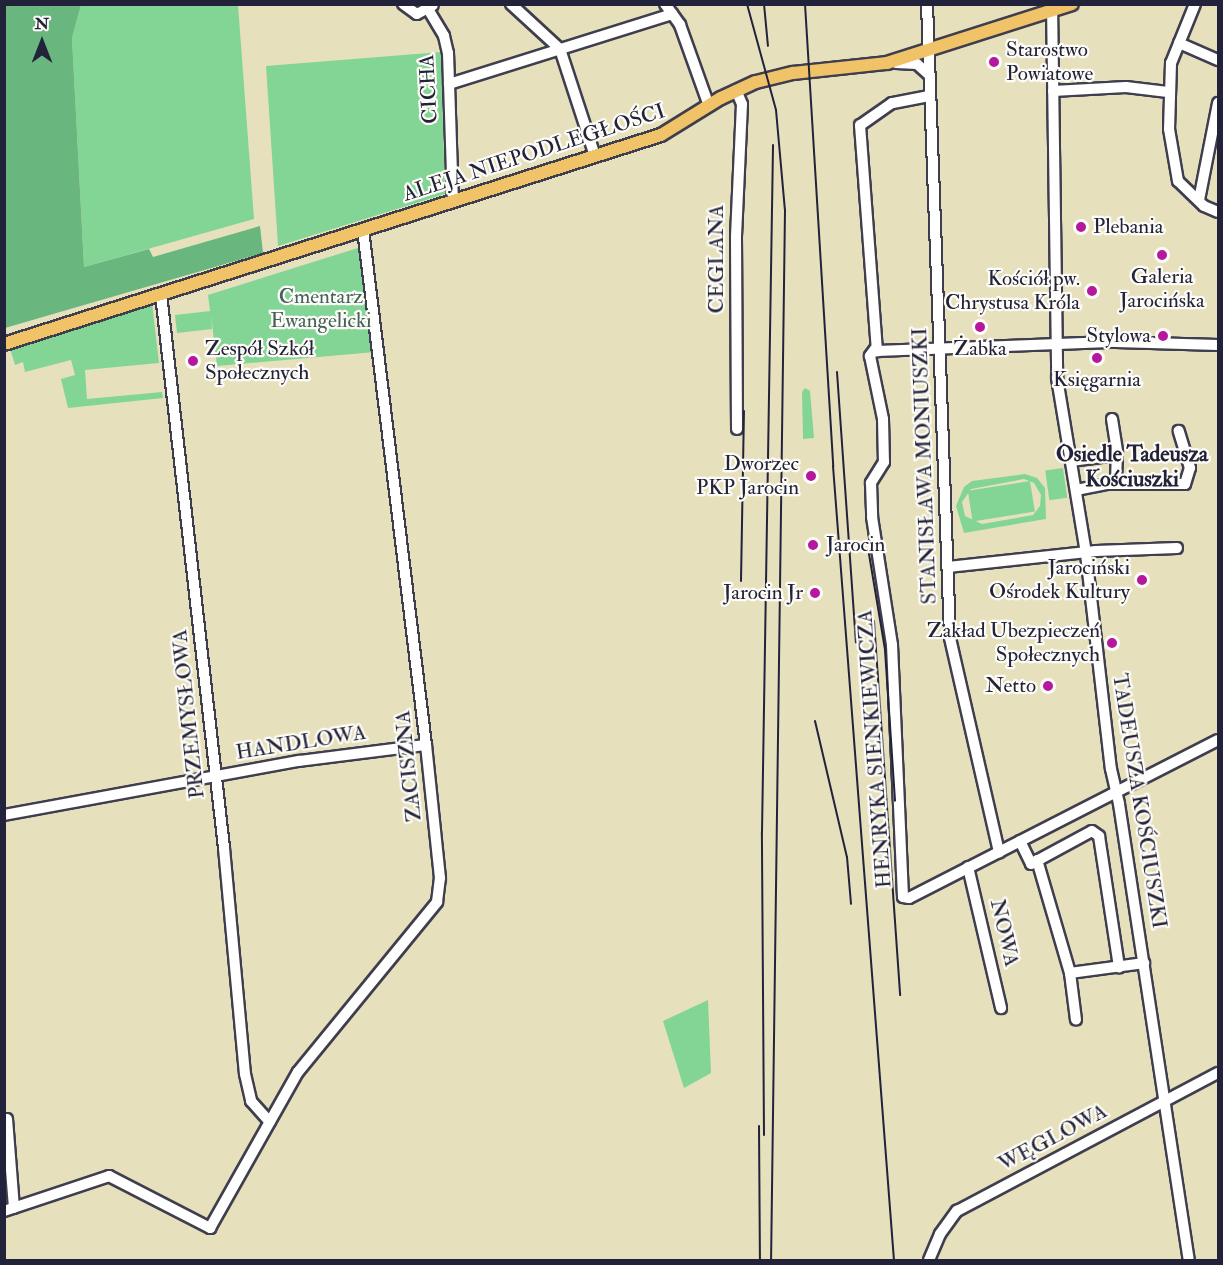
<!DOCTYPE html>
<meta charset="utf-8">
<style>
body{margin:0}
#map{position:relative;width:1223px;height:1265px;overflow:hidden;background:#e6e0bd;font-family:"IM FELL Double Pica",serif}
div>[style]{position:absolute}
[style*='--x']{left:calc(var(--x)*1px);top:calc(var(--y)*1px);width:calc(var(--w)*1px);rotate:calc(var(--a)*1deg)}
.green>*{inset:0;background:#83d596;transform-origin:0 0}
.forest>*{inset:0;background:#6ab67f}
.roads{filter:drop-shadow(2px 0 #3f3e4e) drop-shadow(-2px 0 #3f3e4e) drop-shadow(0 2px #3f3e4e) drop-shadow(0 -2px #3f3e4e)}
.minor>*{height:10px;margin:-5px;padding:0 5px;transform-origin:5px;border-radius:5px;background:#fff}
.major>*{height:12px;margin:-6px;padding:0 6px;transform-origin:6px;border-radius:6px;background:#f1c369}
.rail>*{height:2px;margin:-1px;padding:0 1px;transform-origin:1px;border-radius:1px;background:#22223b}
.dots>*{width:16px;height:16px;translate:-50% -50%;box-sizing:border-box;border:3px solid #fdfcf7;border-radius:50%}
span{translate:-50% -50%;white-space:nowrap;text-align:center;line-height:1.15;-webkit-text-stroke:4.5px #fdfcf7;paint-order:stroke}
.poi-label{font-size:21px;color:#22223b}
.left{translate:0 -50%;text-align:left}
.right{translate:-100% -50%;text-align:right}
.street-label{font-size:21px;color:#22223b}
.park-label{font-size:21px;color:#44615b}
.neighbourhood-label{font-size:22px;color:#22223b;font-weight:700}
.frame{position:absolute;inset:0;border:6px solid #22223b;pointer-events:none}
.north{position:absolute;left:12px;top:12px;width:60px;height:60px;-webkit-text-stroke:4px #fdfcf7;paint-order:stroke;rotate:0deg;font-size:16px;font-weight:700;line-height:24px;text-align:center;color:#22223b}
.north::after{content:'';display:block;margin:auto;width:21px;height:27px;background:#22223b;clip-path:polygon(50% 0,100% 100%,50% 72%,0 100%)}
</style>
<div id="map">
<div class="green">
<i style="clip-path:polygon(81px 5px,238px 5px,254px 219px,84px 267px,72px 38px)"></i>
<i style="clip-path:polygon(441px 52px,445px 194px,278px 246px,266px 66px)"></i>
<i style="clip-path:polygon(361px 247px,375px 352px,217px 366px,211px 315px,212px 329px,177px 333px,175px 315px,210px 311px,208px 295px)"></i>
<i style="clip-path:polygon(152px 303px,159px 363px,85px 370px,87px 399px,162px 392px,163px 398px,68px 408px,61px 379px,75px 375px,71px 360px,25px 372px,23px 362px,15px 365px,10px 348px)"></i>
<i style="clip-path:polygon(805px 388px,810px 391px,814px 438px,803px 439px,802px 392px)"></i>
<i style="left:1063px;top:468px;width:30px;height:18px;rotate:82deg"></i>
<i style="clip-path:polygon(evenodd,1025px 474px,1037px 478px,1045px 488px,1046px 519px,964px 533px,956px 506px,964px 487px,972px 481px,1025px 474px,1024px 479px,1034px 483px,1041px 495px,1040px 506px,1033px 515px,982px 524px,965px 516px,962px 502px,971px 489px,1024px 479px)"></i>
<i style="left:1030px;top:481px;width:31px;height:63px;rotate:81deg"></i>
<i style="clip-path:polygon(708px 1000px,711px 1073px,684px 1088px,663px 1021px)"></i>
</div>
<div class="forest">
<i style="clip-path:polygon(4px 5px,81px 5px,72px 38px,84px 267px,149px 249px,153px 257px,260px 226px,263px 253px,5px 328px)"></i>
</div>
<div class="roads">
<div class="minor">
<i style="--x:403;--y:4;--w:17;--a:36"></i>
<i style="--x:417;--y:14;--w:18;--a:-29"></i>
<i style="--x:511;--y:4;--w:67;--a:42.6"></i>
<i style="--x:560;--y:49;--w:113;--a:71.9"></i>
<i style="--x:665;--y:4;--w:26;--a:54"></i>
<i style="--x:680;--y:25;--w:86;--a:70.3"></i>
<i style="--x:927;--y:4;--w:634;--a:87.92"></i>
<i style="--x:950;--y:638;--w:220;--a:77.1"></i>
<i style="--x:1052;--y:4;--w:374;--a:89.2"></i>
<i style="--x:1057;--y:378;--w:178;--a:80.6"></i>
<i style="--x:1086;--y:554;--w:216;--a:83.4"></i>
<i style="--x:1111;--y:769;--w:36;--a:77"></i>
<i style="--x:1119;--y:804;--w:461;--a:81.3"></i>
<i style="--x:1195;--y:4;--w:64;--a:112.1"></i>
<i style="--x:1171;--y:63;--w:66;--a:91.7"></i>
<i style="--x:1169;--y:129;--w:53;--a:80.2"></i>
<i style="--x:1178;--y:181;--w:36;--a:44"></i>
<i style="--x:1204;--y:206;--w:15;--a:23"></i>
<i style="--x:428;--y:9;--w:31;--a:59"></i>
<i style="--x:444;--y:36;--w:17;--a:77"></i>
<i style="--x:448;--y:53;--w:149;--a:88.1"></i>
<i style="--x:1179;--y:43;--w:43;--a:23.6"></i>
<i style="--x:896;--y:63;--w:21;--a:3"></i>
<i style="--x:917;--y:64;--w:15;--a:42"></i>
<i style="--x:449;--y:84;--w:234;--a:-17.4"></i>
<i style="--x:736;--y:90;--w:15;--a:67"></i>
<i style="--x:742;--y:104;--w:133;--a:92.6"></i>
<i style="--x:736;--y:237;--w:192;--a:89.7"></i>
<i style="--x:1053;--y:91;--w:73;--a:-3.1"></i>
<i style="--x:1126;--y:87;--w:42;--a:6.8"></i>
<i style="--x:929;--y:96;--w:38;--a:169"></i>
<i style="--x:892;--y:103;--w:39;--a:145"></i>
<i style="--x:860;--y:125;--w:227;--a:85.7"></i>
<i style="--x:877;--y:351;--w:239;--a:-2.2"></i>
<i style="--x:1116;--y:342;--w:102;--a:1.7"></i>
<i style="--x:1199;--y:200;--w:99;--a:-78.9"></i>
<i style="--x:161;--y:294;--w:558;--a:83.51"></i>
<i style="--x:224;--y:848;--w:227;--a:84.7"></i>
<i style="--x:245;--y:1074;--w:28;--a:77"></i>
<i style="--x:251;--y:1101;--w:28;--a:48"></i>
<i style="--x:875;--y:349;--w:9;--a:126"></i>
<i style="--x:870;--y:356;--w:64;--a:78.3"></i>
<i style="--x:883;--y:419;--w:43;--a:88.7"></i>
<i style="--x:884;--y:462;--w:25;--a:122"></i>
<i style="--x:871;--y:483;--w:34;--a:88"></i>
<i style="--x:872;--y:517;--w:130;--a:81.1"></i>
<i style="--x:892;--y:645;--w:252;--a:87.5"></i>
<i style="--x:903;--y:897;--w:6;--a:9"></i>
<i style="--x:909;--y:898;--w:347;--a:-27.1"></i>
<i style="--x:1112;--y:419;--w:33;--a:81"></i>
<i style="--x:1117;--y:452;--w:32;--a:92"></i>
<i style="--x:1071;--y:461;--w:46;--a:-7.4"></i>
<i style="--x:1076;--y:490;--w:31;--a:-11"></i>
<i style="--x:1106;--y:484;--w:79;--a:0"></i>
<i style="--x:1185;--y:484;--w:17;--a:-73"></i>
<i style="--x:1190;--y:468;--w:39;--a:-107"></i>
<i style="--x:948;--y:567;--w:149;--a:-6.2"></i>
<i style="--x:1096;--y:551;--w:81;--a:-2.1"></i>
<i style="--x:4;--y:815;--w:300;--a:-10.4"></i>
<i style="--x:299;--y:761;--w:128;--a:-7.2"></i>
<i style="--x:1020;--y:841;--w:25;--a:64"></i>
<i style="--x:1031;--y:864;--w:69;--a:-28.4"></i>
<i style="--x:1092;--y:831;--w:9;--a:36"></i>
<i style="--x:1099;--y:836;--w:133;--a:81.3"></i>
<i style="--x:1037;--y:860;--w:118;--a:73.7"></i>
<i style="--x:1070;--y:973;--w:47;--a:82.7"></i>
<i style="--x:968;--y:867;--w:145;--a:76.8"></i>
<i style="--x:1070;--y:973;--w:75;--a:-7.7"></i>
<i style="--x:7;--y:1119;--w:89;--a:85.5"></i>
<i style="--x:4;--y:1211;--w:111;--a:-18.4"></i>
<i style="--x:109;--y:1176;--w:114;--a:27.2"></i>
<i style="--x:210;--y:1228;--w:179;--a:-60.6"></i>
<i style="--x:298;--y:1072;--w:220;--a:-50.7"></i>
<i style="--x:437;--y:902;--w:24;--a:-83"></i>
<i style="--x:440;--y:878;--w:134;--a:-96"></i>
<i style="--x:426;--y:745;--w:519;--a:-96.97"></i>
<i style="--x:929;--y:1260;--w:28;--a:-67"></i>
<i style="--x:940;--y:1234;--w:29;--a:-54"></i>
<i style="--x:957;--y:1211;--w:295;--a:-27.9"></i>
</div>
<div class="major">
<i style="--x:4;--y:344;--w:689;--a:-17.65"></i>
<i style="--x:661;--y:135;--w:70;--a:-31.7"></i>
<i style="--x:721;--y:98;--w:38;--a:-25"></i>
<i style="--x:756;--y:82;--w:38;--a:-14"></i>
<i style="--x:793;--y:73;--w:95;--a:-6.1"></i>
<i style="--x:887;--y:63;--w:194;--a:-17.7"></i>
</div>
</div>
<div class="rail">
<i style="--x:747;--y:4;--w:110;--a:74.7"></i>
<i style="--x:776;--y:110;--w:100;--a:84.9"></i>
<i style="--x:785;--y:210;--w:1050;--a:90.76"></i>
<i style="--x:764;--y:4;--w:42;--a:84.6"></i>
<i style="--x:805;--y:4;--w:463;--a:86.5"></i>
<i style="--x:833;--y:466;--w:796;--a:85.61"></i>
<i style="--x:837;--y:372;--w:271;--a:86"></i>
<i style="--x:869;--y:554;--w:97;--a:80.5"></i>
<i style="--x:885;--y:650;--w:151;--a:86.2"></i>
<i style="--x:741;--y:581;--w:170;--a:-89"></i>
<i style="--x:874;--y:621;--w:375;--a:86"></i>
<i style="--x:815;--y:721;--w:140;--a:76.8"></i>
<i style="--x:847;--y:857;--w:47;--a:85.1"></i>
<i style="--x:759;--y:1126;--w:134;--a:89.6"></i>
<i style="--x:764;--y:1135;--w:303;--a:-90.4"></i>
<i style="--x:762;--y:832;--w:687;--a:-89.08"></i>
</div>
<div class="dots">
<i style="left:994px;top:62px;background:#b5179e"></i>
<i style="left:1081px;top:227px;background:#b5179e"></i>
<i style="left:1162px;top:255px;background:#b5179e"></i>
<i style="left:1092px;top:291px;background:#b5179e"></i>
<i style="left:980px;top:327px;background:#b5179e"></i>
<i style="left:1163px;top:336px;background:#b5179e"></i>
<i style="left:1097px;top:358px;background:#b5179e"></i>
<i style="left:193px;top:361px;background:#b5179e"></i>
<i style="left:811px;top:476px;background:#b5179e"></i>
<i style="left:813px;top:545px;background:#b5179e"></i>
<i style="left:1142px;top:580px;background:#b5179e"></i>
<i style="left:815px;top:593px;background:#b5179e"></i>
<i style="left:1112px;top:643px;background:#b5179e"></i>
<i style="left:1048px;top:686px;background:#b5179e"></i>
</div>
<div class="poi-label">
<span class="left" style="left:1006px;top:62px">Starostwo<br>Powiatowe</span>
<span class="left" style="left:1093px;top:227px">Plebania</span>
<span style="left:1162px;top:289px">Galeria<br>Jarocińska</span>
<span class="right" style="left:1080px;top:291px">Kościół pw.<br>Chrystusa Króla</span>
<span class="right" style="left:1151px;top:336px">Stylowa</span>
<span class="left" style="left:205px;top:361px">Zespół Szkół<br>Społecznych</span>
<span style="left:980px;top:349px">Żabka</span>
<span style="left:1097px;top:380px">Księgarnia</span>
<span class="right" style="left:799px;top:476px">Dworzec<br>PKP Jarocin</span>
<span class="left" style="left:826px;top:545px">Jarocin</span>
<span class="right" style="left:1130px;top:580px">Jarociński<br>Ośrodek Kultury</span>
<span class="right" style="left:803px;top:593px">Jarocin Jr</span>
<span class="right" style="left:1100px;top:643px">Zakład Ubezpieczeń<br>Społecznych</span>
<span class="right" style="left:1036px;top:686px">Netto</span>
</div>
<div class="street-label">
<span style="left:429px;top:89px;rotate:-93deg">CICHA</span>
<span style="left:534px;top:153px;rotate:-18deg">ALEJA NIEPODLEGŁOŚCI</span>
<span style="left:717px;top:259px;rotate:-90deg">CEGLANA</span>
<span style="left:925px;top:466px;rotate:-92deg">STANISŁAWA MONIUSZKI</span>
<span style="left:189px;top:714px;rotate:-96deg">PRZEMYSŁOWA</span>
<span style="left:301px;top:743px;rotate:-9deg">HANDLOWA</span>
<span style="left:875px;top:749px;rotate:-94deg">HENRYKA SIENKIEWICZA</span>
<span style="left:409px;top:766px;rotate:-96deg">ZACISZNA</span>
<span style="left:1139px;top:801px;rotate:81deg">TADEUSZA KOŚCIUSZKI</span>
<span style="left:1004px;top:933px;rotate:77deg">NOWA</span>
<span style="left:1053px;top:1138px;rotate:-28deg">WĘGLOWA</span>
</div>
<div class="park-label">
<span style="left:321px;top:309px">Cmentarz<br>Ewangelicki</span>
</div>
<div class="neighbourhood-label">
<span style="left:1132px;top:467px">Osiedle Tadeusza<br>Kościuszki</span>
</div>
<div class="frame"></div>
<div class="north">N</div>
</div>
